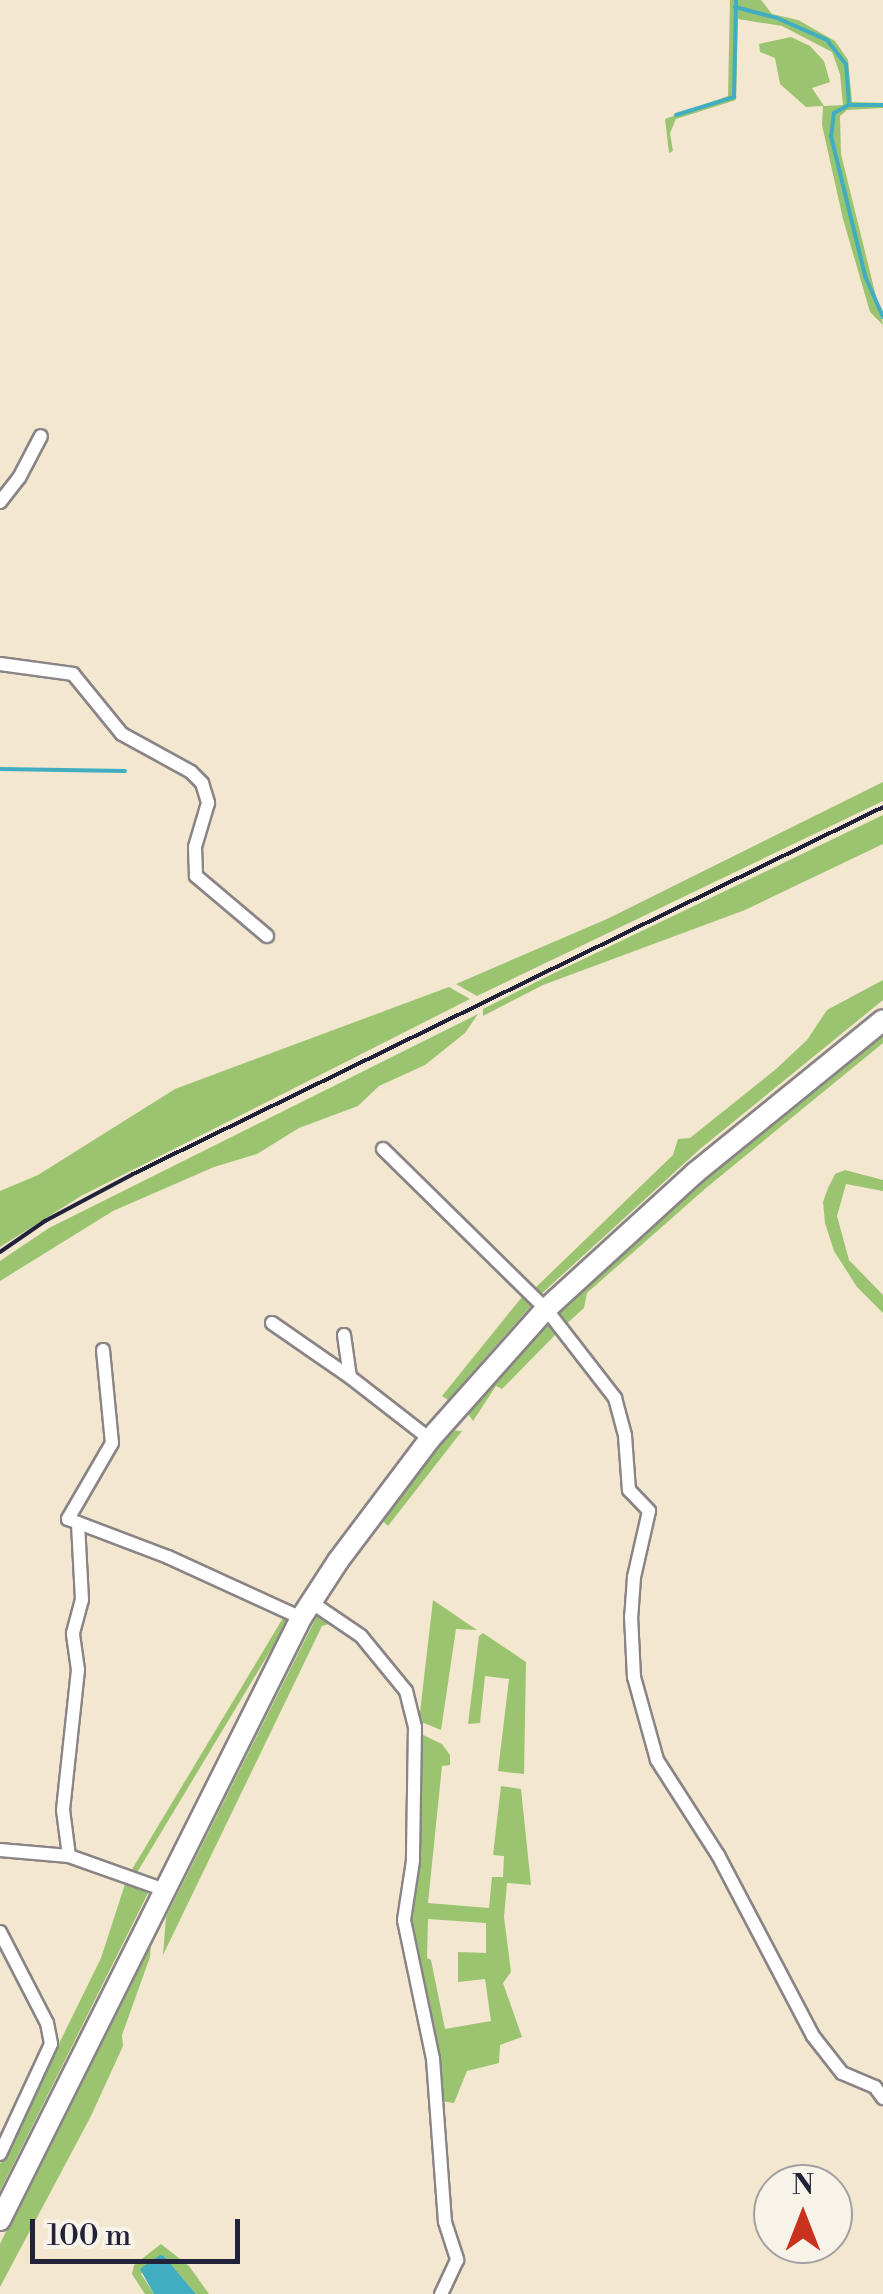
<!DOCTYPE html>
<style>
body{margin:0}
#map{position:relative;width:883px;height:2294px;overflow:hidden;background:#f3e7d0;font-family:"Libre Bodoni",serif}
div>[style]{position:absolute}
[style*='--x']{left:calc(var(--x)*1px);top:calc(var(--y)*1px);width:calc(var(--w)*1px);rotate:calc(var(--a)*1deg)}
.green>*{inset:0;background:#9bc470;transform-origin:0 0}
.water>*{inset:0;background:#41adc0}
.stream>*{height:4px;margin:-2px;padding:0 2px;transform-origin:2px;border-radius:2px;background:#41adc0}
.roads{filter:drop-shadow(2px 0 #8a8486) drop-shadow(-2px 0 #8a8486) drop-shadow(0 2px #8a8486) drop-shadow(0 -2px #8a8486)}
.street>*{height:12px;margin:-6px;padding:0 6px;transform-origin:6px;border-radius:6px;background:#fff}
.primary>*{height:20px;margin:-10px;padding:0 10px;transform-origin:10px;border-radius:10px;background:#fff}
.rail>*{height:4px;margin:-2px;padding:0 2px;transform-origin:2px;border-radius:2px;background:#22223b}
span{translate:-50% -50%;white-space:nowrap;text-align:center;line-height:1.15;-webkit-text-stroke:8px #f7f3e8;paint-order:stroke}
.north{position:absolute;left:753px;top:2164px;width:100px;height:100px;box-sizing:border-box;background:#f7f3e8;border:2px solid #a29fa3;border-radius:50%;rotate:0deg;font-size:28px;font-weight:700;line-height:40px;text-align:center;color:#22223b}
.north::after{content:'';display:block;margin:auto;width:35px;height:45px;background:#c8321e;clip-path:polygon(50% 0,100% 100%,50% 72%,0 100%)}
.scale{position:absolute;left:30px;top:2219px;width:210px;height:45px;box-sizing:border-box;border:5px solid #22223b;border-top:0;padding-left:12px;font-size:30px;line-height:35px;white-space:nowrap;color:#22223b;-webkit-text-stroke:8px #f7f3e8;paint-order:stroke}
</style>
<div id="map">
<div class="green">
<i style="clip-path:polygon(730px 0,761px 0,772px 14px,798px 20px,835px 41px,848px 60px,852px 102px,883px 103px,883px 108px,847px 110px,840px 116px,841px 154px,883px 325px,870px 312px,843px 219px,822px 125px,823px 106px,806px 107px,780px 84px,775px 58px,760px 52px,759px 44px,791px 37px,810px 46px,824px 61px,830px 82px,812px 88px,824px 106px,843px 105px,840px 74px,832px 52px,782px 26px,738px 19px,736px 100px,676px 119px,670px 133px,673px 151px,669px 153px,665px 119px,728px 96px)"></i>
<i style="clip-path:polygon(883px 782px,883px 801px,477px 996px,456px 984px,607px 919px)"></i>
<i style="clip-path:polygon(883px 815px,883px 844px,745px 910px,543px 985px,483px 1016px,483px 1009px,544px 978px)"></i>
<i style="clip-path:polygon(883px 980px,883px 1000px,700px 1149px,539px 1296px,533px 1290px,673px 1155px,678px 1139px,690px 1138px,776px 1069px,807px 1040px,827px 1010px)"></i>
<i style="clip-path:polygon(449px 987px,470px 999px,81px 1196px,0 1247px,0 1191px,38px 1175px,175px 1089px)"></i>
<i style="clip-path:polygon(478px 1014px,465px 1033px,425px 1065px,379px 1086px,358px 1106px,299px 1128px,257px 1154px,214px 1167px,113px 1211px,0 1281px,0 1261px,49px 1228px)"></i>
<i style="clip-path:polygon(883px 1035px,883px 1043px,706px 1188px,587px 1293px,584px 1308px,563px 1327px,556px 1317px,592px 1281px,708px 1178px)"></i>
<i style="clip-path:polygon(845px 1170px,883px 1180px,883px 1191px,846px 1184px,837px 1216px,849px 1260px,883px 1295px,883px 1313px,857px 1287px,834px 1251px,825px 1223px,823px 1202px,828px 1188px,835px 1174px)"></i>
<i style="clip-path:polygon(522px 1297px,531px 1306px,448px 1400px,442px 1396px)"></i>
<i style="clip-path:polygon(551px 1322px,558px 1332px,502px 1389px,496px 1386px,473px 1421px,466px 1411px)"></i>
<i style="clip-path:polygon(448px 1430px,462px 1431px,388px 1526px,382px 1520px)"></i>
<i style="clip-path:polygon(433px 1600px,477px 1630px,456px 1629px,441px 1730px,419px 1721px)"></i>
<i style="clip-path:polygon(317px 1616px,359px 1640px,401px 1692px,358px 1644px,329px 1624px,322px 1626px,163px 1955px,166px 1917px)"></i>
<i style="left:283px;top:1618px;width:6px;height:294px;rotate:31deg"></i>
<i style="clip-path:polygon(483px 1633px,526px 1662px,524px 1774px,498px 1771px,509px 1679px,485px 1676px,480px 1723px,468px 1724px,479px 1636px)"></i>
<i style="clip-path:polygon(evenodd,419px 1733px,442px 1744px,450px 1755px,450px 1765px,442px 1766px,428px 1903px,489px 1908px,492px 1877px,503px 1877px,504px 1856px,493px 1855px,501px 1786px,521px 1789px,531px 1885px,507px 1883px,504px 1917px,511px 1972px,503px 1983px,522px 2037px,500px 2045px,499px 2063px,467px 2071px,454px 2103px,441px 2101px,408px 1913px,419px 1733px,428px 1919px,486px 1923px,486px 1953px,458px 1952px,458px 1982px,485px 1979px,491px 2021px,445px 2029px,431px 1960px,427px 1958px,428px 1919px)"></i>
<i style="clip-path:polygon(126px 1881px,151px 1887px,0 2191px,0 2164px,101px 1958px)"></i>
<i style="clip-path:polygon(152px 1933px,150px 1957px,122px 2035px,123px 2046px,91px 2116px,0 2287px,0 2244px)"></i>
<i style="clip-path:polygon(161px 2244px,189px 2266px,209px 2294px,196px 2294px,164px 2256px,141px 2274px,154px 2294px,145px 2294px,132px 2274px,134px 2265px)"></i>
</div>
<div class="water">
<i style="clip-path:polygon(160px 2255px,164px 2256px,196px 2294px,154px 2294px,140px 2269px)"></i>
</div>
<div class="stream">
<i style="--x:735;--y:7;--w:43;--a:14.7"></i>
<i style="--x:777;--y:18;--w:55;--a:23.7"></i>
<i style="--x:827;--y:40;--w:31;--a:52"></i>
<i style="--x:846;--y:64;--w:41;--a:85.8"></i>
<i style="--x:849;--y:105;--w:34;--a:0"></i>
<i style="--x:849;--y:105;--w:17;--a:152"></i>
<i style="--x:834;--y:113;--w:23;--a:97"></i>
<i style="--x:831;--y:136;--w:144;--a:76.3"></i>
<i style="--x:865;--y:276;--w:45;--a:66.3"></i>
<i style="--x:676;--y:115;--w:61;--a:-17.2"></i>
<i style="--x:734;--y:97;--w:97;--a:-88.8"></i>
<i style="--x:0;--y:769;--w:125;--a:0.9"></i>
</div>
<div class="roads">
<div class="street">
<i style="--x:0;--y:502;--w:31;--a:-52"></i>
<i style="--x:19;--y:478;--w:47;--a:-62.4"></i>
<i style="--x:0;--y:664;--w:74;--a:7.8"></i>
<i style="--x:73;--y:674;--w:77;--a:50.8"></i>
<i style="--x:122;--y:734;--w:79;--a:28.8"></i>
<i style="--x:191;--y:772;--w:16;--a:45"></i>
<i style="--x:202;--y:783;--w:21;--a:73"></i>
<i style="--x:208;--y:803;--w:46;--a:106.5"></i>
<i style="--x:195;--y:847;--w:29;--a:88"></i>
<i style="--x:196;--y:876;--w:93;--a:40.2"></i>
<i style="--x:383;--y:1149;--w:228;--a:44.5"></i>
<i style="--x:546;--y:1309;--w:113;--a:52.2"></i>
<i style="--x:615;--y:1398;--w:39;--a:75"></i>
<i style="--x:625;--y:1436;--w:54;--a:85.8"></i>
<i style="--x:629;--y:1490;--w:29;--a:46"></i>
<i style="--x:649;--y:1511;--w:68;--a:102.8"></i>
<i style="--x:634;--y:1577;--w:39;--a:94"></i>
<i style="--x:631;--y:1616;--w:61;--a:87.2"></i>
<i style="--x:634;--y:1677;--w:86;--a:74.5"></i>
<i style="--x:657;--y:1760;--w:113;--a:57.3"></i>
<i style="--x:718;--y:1855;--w:204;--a:62.3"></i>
<i style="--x:813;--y:2036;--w:47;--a:51.9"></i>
<i style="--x:842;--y:2073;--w:36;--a:23"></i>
<i style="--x:875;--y:2087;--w:14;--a:54"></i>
<i style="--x:272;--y:1323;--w:95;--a:34.7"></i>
<i style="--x:344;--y:1335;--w:42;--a:81.9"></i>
<i style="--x:350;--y:1377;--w:101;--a:37.8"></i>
<i style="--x:103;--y:1350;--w:93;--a:84.5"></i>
<i style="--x:112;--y:1443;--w:88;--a:120.1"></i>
<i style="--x:68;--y:1519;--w:107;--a:20.8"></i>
<i style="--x:168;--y:1557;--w:146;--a:24.6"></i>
<i style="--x:311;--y:1602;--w:60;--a:34.2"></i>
<i style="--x:361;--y:1636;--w:71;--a:50.7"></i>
<i style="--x:406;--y:1691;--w:37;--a:76"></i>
<i style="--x:415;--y:1727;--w:134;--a:90.9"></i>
<i style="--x:413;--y:1861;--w:60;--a:98.7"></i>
<i style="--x:404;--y:1920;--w:142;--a:78.2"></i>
<i style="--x:433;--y:2059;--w:163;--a:85.8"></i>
<i style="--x:445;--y:2222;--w:40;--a:72"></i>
<i style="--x:457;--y:2260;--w:38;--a:115"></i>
<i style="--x:0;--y:1850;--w:69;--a:5"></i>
<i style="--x:69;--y:1856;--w:99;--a:19.5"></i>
<i style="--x:69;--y:1856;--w:46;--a:-97.4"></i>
<i style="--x:63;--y:1810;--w:141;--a:-83.9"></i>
<i style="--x:78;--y:1670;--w:37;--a:-98"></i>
<i style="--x:73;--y:1633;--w:34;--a:-75"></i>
<i style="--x:82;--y:1600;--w:77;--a:-93"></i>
<i style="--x:0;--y:1932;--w:102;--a:62.7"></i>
<i style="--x:47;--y:2023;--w:21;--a:79"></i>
<i style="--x:51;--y:2044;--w:121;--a:114.9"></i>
</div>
<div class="primary">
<i style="--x:0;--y:2220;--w:673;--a:-63.43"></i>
<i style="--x:301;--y:1618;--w:68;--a:-57"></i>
<i style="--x:338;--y:1561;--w:153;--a:-53"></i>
<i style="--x:430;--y:1439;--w:174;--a:-48.3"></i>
<i style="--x:546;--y:1309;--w:202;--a:-42.4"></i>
<i style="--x:695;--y:1173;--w:242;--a:-39.1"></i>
</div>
</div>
<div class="rail">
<i style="--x:0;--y:1252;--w:55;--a:-34.6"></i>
<i style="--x:45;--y:1221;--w:100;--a:-28.1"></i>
<i style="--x:133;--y:1174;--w:835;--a:-26.07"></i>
</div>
<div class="north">N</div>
<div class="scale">100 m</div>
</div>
